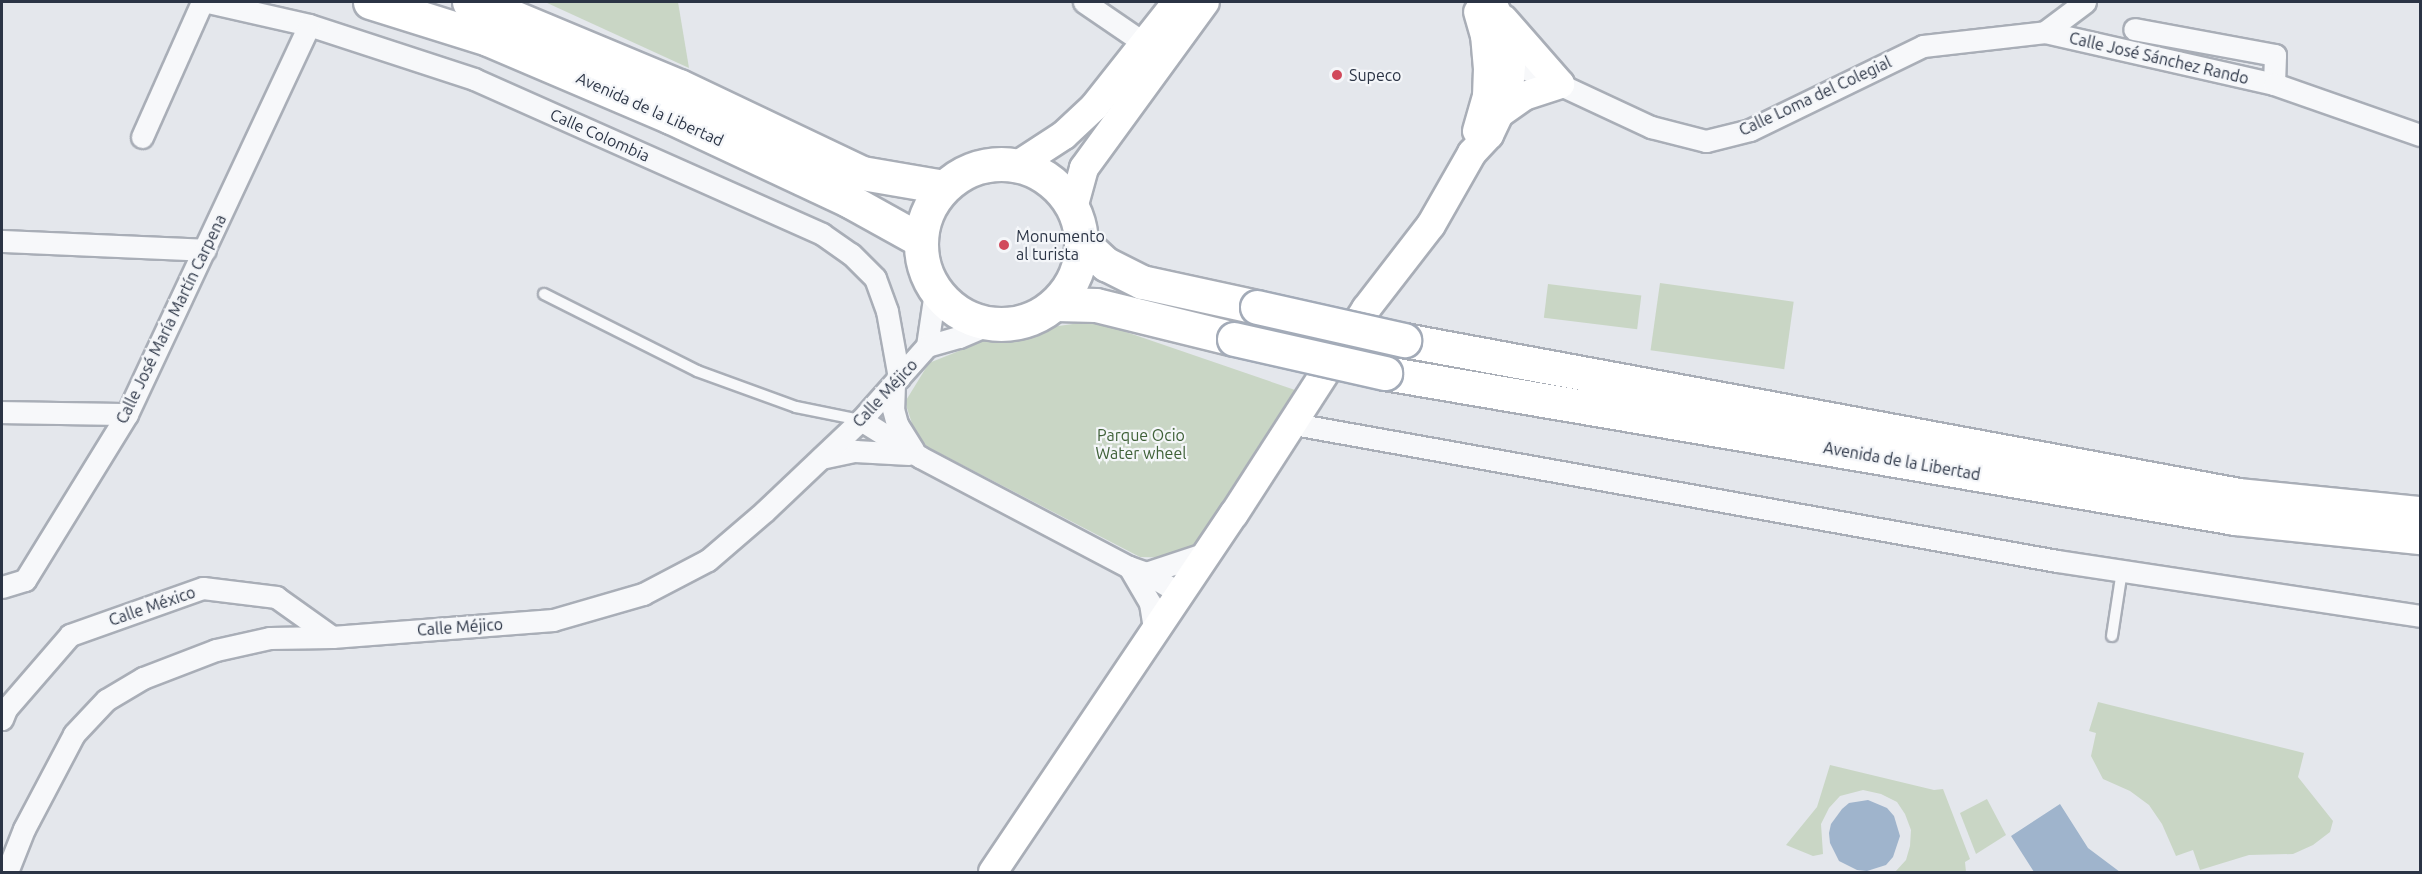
<!DOCTYPE html>
<meta charset="utf-8">
<style>
body{margin:0}
#map{position:relative;width:2422px;height:874px;overflow:hidden;background:#e4e7ec;font-family:Ubuntu,sans-serif}
div>[style]{position:absolute}
[style*='--x']{left:calc(var(--x)*1px);top:calc(var(--y)*1px);width:calc(var(--w)*1px);rotate:calc(var(--a)*1deg)}
.green>*{inset:0;background:#c9d6c5;transform-origin:0 0}
.water>*{inset:0;background:#9fb4cc}
.roads{filter:drop-shadow(2px 0 #a9aeb7) drop-shadow(-2px 0 #a9aeb7) drop-shadow(0 2px #a9aeb7) drop-shadow(0 -2px #a9aeb7)}
.service>*{height:10px;margin:-5px;padding:0 5px;transform-origin:5px;border-radius:5px;background:#f7f8fa}
.minor>*{height:21px;margin:-10.5px;padding:0 10.5px;transform-origin:10.5px;border-radius:10.5px;background:#f7f8fa}
.secondary>*{height:28px;margin:-14px;padding:0 14px;transform-origin:14px;border-radius:14px;background:#fff}
.primary>*{height:33px;margin:-16.5px;padding:0 16.5px;transform-origin:16.5px;border-radius:16.5px;background:#fff}
.primary>.ring{margin:-16.5px;padding:0;box-sizing:content-box;background:none;border:33px solid #fff;border-radius:50%}
.bridges{filter:drop-shadow(2px 0 #a3abb8) drop-shadow(-2px 0 #a3abb8) drop-shadow(0 2px #a3abb8) drop-shadow(0 -2px #a3abb8)}
.primary-bridge>*{height:33px;margin:-16.5px;padding:0 16.5px;transform-origin:16.5px;border-radius:16.5px;background:#fff}
.dots>*{width:16px;height:16px;translate:-50% -50%;box-sizing:border-box;border:3px solid #f4f6f9;border-radius:50%}
span{translate:-50% -50%;white-space:nowrap;text-align:center;line-height:1.15;-webkit-text-stroke:4.5px #f4f6f9;paint-order:stroke}
.street-label{font-size:16px;color:#2b3445}
.poi-label{font-size:16px;color:#2b3445}
.left{translate:0 -50%;text-align:left}
.park-label{font-size:16px;color:#3f6138}
.frame{position:absolute;inset:0;border:3px solid #2b3445;pointer-events:none}
</style>
<div id="map">
<div class="green">
<i style="clip-path:polygon(545px 2px,678px 2px,689px 68px)"></i>
<i style="left:1660px;top:283px;width:135px;height:68px;rotate:8deg"></i>
<i style="left:1548px;top:284px;width:94px;height:34px;rotate:7deg"></i>
<i style="clip-path:polygon(1094px 321px,1295px 390px,1202px 541px,1178px 558px,1140px 557px,918px 442px,905px 402px,929px 363px,1001px 334px)"></i>
<i style="clip-path:polygon(2098px 702px,2304px 753px,2298px 777px,2333px 821px,2330px 832px,2313px 845px,2293px 854px,2249px 855px,2200px 870px,2193px 850px,2176px 856px,2162px 824px,2149px 805px,2130px 791px,2103px 779px,2091px 756px,2096px 733px,2089px 731px)"></i>
<i style="clip-path:polygon(1830px 765px,1934px 790px,1943px 789px,1970px 859px,1965px 862px,1966px 872px,1895px 872px,1906px 860px,1910px 846px,1911px 830px,1905px 814px,1897px 802px,1881px 794px,1863px 790px,1840px 796px,1829px 808px,1821px 824px,1823px 854px,1813px 856px,1786px 845px,1817px 807px)"></i>
<i style="clip-path:polygon(1987px 799px,2006px 835px,1976px 854px,1960px 813px)"></i>
</div>
<div class="water">
<i style="clip-path:polygon(1868px 800px,1887px 808px,1894px 816px,1900px 836px,1893px 857px,1886px 865px,1867px 871px,1857px 870px,1839px 861px,1830px 843px,1829px 833px,1831px 824px,1842px 809px,1849px 803px)"></i>
<i style="clip-path:polygon(2060px 804px,2088px 848px,2120px 872px,2034px 872px,2011px 836px)"></i>
</div>
<div class="roads">
<div class="service">
<i style="--x:544;--y:294;--w:171;--a:26.7"></i>
<i style="--x:697;--y:371;--w:105;--a:20"></i>
<i style="--x:796;--y:407;--w:65;--a:11.5"></i>
<i style="--x:2112;--y:636;--w:66;--a:-81.3"></i>
</div>
<div class="minor">
<i style="--x:208;--y:2;--w:104;--a:12.8"></i>
<i style="--x:309;--y:25;--w:174;--a:18.1"></i>
<i style="--x:474;--y:79;--w:381;--a:24"></i>
<i style="--x:822;--y:234;--w:35;--a:35"></i>
<i style="--x:851;--y:254;--w:34;--a:45"></i>
<i style="--x:875;--y:278;--w:35;--a:70"></i>
<i style="--x:887;--y:311;--w:68;--a:79.8"></i>
<i style="--x:1084;--y:2;--w:73;--a:34.3"></i>
<i style="--x:2045;--y:32;--w:235;--a:12.8"></i>
<i style="--x:2274;--y:84;--w:29;--a:-88"></i>
<i style="--x:2275;--y:55;--w:143;--a:-169.6"></i>
<i style="--x:1511;--y:64;--w:9;--a:13"></i>
<i style="--x:1520;--y:66;--w:145;--a:25"></i>
<i style="--x:1651;--y:127;--w:57;--a:14.3"></i>
<i style="--x:1706;--y:141;--w:45;--a:-14"></i>
<i style="--x:1750;--y:130;--w:192;--a:-25.9"></i>
<i style="--x:1923;--y:46;--w:123;--a:-6.5"></i>
<i style="--x:2045;--y:32;--w:50;--a:-36.9"></i>
<i style="--x:2274;--y:84;--w:155;--a:19.3"></i>
<i style="--x:142;--y:137;--w:148;--a:-66"></i>
<i style="--x:2;--y:241;--w:203;--a:2.5"></i>
<i style="--x:927;--y:346;--w:55;--a:-81.6"></i>
<i style="--x:894;--y:384;--w:25;--a:92"></i>
<i style="--x:893;--y:409;--w:16;--a:75"></i>
<i style="--x:897;--y:424;--w:31;--a:58"></i>
<i style="--x:2;--y:412;--w:125;--a:0.9"></i>
<i style="--x:861;--y:420;--w:70;--a:32.1"></i>
<i style="--x:920;--y:457;--w:236;--a:27.8"></i>
<i style="--x:1129;--y:567;--w:18;--a:19"></i>
<i style="--x:1146;--y:573;--w:41;--a:31"></i>
<i style="--x:1294;--y:424;--w:775;--a:10.18"></i>
<i style="--x:2057;--y:561;--w:367;--a:8.6"></i>
<i style="--x:821;--y:458;--w:35;--a:-12"></i>
<i style="--x:855;--y:451;--w:54;--a:3.2"></i>
<i style="--x:1129;--y:567;--w:42;--a:59.7"></i>
<i style="--x:1150;--y:603;--w:30;--a:81"></i>
<i style="--x:1146;--y:573;--w:66;--a:-18.4"></i>
<i style="--x:2;--y:587;--w:24;--a:-17"></i>
<i style="--x:25;--y:580;--w:195;--a:-58.4"></i>
<i style="--x:127;--y:414;--w:429;--a:-64.9"></i>
<i style="--x:2;--y:719;--w:11;--a:-68"></i>
<i style="--x:6;--y:709;--w:98;--a:-49.1"></i>
<i style="--x:70;--y:635;--w:141;--a:-19.5"></i>
<i style="--x:203;--y:588;--w:74;--a:7"></i>
<i style="--x:276;--y:597;--w:69;--a:35.5"></i>
<i style="--x:7;--y:872;--w:46;--a:-68.4"></i>
<i style="--x:24;--y:829;--w:107;--a:-62.2"></i>
<i style="--x:74;--y:734;--w:47;--a:-46.7"></i>
<i style="--x:106;--y:700;--w:43;--a:-30.7"></i>
<i style="--x:143;--y:678;--w:78;--a:-21"></i>
<i style="--x:216;--y:650;--w:55;--a:-12.5"></i>
<i style="--x:270;--y:638;--w:62;--a:-0.9"></i>
<i style="--x:332;--y:637;--w:222;--a:-4.4"></i>
<i style="--x:553;--y:620;--w:94;--a:-16.1"></i>
<i style="--x:643;--y:594;--w:73;--a:-27.6"></i>
<i style="--x:708;--y:560;--w:75;--a:-40.7"></i>
<i style="--x:765;--y:511;--w:132;--a:-43.5"></i>
<i style="--x:861;--y:420;--w:99;--a:-48.3"></i>
<i style="--x:927;--y:346;--w:33;--a:-16"></i>
<i style="--x:959;--y:337;--w:33;--a:-23"></i>
</div>
<div class="secondary">
<i style="--x:1500;--y:113;--w:29;--a:-35"></i>
<i style="--x:1524;--y:96;--w:38;--a:-18"></i>
<i style="--x:1560;--y:84;--w:86;--a:-131.2"></i>
<i style="--x:1477;--y:131;--w:35;--a:-74"></i>
<i style="--x:1487;--y:97;--w:28;--a:-88"></i>
<i style="--x:1488;--y:69;--w:33;--a:-95"></i>
<i style="--x:1485;--y:36;--w:25;--a:-106"></i>
<i style="--x:1018;--y:165;--w:55;--a:-33.1"></i>
<i style="--x:1064;--y:135;--w:41;--a:-43"></i>
<i style="--x:1094;--y:107;--w:134;--a:-51.7"></i>
<i style="--x:1073;--y:208;--w:41;--a:-74.6"></i>
<i style="--x:1084;--y:168;--w:205;--a:-53.9"></i>
<i style="--x:993;--y:872;--w:432;--a:-56.1"></i>
<i style="--x:1234;--y:514;--w:244;--a:-57.2"></i>
<i style="--x:1366;--y:309;--w:106;--a:-52.3"></i>
<i style="--x:1431;--y:225;--w:83;--a:-60.3"></i>
<i style="--x:1472;--y:153;--w:25;--a:-47"></i>
<i style="--x:1489;--y:135;--w:47;--a:-64.5"></i>
<i style="--x:1509;--y:93;--w:29;--a:-86"></i>
<i style="--x:1511;--y:64;--w:39;--a:-102"></i>
<i style="--x:1503;--y:26;--w:26;--a:-115"></i>
</div>
<div class="primary">
<i style="--x:370;--y:2;--w:124;--a:17.4"></i>
<i style="--x:488;--y:39;--w:199;--a:23.1"></i>
<i style="--x:671;--y:117;--w:198;--a:25.1"></i>
<i style="--x:850;--y:201;--w:80;--a:29.1"></i>
<i style="--x:469;--y:2;--w:26;--a:16"></i>
<i style="--x:494;--y:9;--w:200;--a:22.6"></i>
<i style="--x:679;--y:86;--w:203;--a:25.4"></i>
<i style="--x:862;--y:173;--w:83;--a:9.7"></i>
<i class="ring" style="left:921px;top:164px;width:127px;height:127px"></i>
<i style="--x:1082;--y:242;--w:33;--a:43"></i>
<i style="--x:1106;--y:264;--w:40;--a:26.6"></i>
<i style="--x:1142;--y:282;--w:118;--a:12.3"></i>
<i style="--x:1056;--y:304;--w:40;--a:1.4"></i>
<i style="--x:1096;--y:305;--w:142;--a:13.8"></i>
<i style="--x:1404;--y:340;--w:849;--a:10.52"></i>
<i style="--x:2239;--y:495;--w:182;--a:5.7"></i>
<i style="--x:1385;--y:373;--w:862;--a:9.68"></i>
<i style="--x:2235;--y:518;--w:186;--a:5.9"></i>
</div>
</div>
<div class="bridges">
<div class="primary-bridge">
<i style="--x:1257;--y:307;--w:151;--a:12.7"></i>
<i style="--x:1234;--y:339;--w:155;--a:12.7"></i>
</div>
</div>
<div class="dots">
<i style="left:1337px;top:75px;background:#d1495b"></i>
<i style="left:1004px;top:245px;background:#d1495b"></i>
</div>
<div class="street-label">
<span style="left:2159px;top:58px;rotate:13deg">Calle José Sánchez Rando</span>
<span style="left:1815px;top:96px;rotate:-25deg">Calle Loma del Colegial</span>
<span style="left:650px;top:109px;rotate:24deg">Avenida de la Libertad</span>
<span style="left:600px;top:135px;rotate:24deg">Calle Colombia</span>
<span style="left:171px;top:319px;rotate:-64deg">Calle José María Martín Carpena</span>
<span style="left:885px;top:393px;rotate:-47deg">Calle Méjico</span>
<span style="left:1902px;top:461px;rotate:10deg">Avenida de la Libertad</span>
<span style="left:152px;top:606px;rotate:-19deg">Calle México</span>
<span style="left:460px;top:627px;rotate:-4deg">Calle Méjico</span>
</div>
<div class="poi-label">
<span class="left" style="left:1349px;top:75px">Supeco</span>
<span class="left" style="left:1016px;top:245px">Monumento<br>al turista</span>
</div>
<div class="park-label">
<span style="left:1141px;top:444px">Parque Ocio<br>Water wheel</span>
</div>
<div class="frame"></div>
</div>
